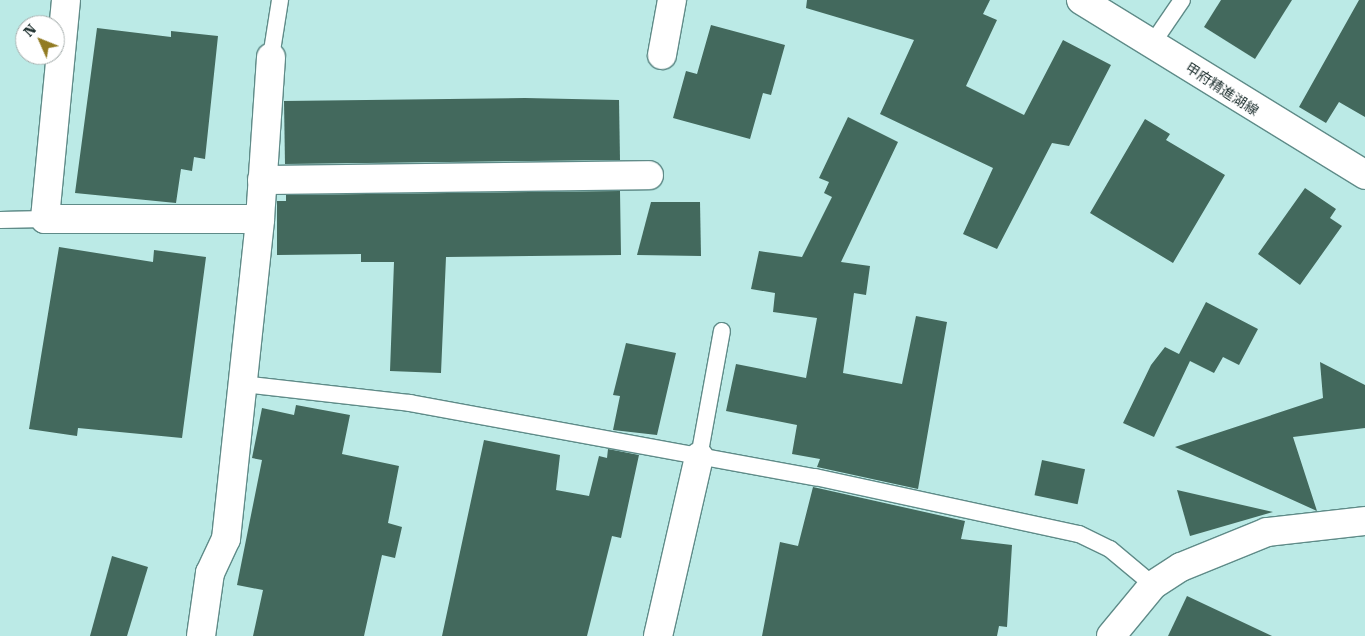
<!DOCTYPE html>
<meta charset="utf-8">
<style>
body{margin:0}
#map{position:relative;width:1365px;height:636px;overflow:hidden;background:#bbeae6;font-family:"Roboto Serif","Noto Sans JP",serif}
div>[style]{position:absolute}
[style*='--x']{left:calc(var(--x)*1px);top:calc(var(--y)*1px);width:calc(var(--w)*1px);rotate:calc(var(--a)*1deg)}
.building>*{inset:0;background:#43695d;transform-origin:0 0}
.roads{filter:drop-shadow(1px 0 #5f8b88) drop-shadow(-1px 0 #5f8b88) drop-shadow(0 1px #5f8b88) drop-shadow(0 -1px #5f8b88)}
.lane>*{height:16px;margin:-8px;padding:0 8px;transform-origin:8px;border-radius:8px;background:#fff}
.street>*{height:28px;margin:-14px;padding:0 14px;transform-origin:14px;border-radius:14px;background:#fff}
.secondary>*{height:28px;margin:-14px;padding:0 14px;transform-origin:14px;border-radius:14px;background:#fff}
span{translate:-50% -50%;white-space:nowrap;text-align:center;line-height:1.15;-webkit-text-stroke:5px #fff;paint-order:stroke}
.street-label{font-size:14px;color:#1f3130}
.north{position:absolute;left:15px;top:15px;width:50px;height:50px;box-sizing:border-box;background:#fff;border:1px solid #a5adac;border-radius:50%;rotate:314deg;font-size:14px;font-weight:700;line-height:20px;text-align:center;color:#1f3130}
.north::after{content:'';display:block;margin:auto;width:18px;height:22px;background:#927b22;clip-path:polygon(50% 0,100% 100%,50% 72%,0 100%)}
</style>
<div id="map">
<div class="building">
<i style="clip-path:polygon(807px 0,990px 0,983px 14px,997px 20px,966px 86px,1024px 115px,1063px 40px,1111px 65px,1069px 146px,1052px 143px,997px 249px,963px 234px,993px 168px,880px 114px,914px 40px,806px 8px)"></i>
<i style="clip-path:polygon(1221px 0,1292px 0,1255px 59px,1204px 27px)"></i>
<i style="clip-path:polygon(1359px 0,1365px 0,1365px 117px,1339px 102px,1326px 123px,1299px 107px)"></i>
<i style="clip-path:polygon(711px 25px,785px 45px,771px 95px,763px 93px,750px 139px,673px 118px,686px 71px,697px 74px)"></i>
<i style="clip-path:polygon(97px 28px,171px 37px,171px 31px,218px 36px,205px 159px,194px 157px,192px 171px,181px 169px,176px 203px,75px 193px)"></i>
<i style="clip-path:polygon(525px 98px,619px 100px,620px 160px,285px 164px,284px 101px)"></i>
<i style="clip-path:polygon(848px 117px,898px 142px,841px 262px,870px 266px,866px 295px,854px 293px,843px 373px,902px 384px,916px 316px,947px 322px,918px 489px,817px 467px,820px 459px,792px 454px,797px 425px,726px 411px,736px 364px,806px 378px,817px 318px,773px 312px,775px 293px,751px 289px,759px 251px,802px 257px,832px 197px,824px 193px,829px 182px,819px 178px)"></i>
<i style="clip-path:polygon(1145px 119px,1170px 134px,1166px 140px,1225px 175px,1173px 263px,1090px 213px)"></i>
<i style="clip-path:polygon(1305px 188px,1336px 209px,1330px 218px,1342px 226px,1300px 285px,1258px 254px)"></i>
<i style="clip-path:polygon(620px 191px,621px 255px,446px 257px,441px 373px,390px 371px,394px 262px,361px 262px,361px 254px,277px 255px,277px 201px,286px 201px,286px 195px)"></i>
<i style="clip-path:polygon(651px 202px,700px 202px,701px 256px,637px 255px)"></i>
<i style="clip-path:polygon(59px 247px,153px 262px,154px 250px,206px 257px,182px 438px,78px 428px,77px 436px,29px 429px)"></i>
<i style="clip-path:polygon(1206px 302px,1258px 329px,1239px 365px,1223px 357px,1214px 373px,1190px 361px,1154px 437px,1123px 423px,1151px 365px,1165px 347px,1179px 354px)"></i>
<i style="clip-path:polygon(626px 343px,676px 353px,657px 435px,613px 430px,620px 396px,613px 395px)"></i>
<i style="clip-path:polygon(1320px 362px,1365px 385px,1365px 428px,1293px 437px,1317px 511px,1175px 447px,1323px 398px)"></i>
<i style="clip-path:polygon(296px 405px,350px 415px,342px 454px,399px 466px,388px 523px,402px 527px,395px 558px,382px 555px,364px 636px,253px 636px,263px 590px,237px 585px,262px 460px,252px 458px,262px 408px,294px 415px)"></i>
<i style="clip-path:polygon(484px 440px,560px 455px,556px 490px,589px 496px,599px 456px,607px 458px,608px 449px,639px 455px,621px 538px,612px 536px,587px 636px,442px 636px)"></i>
<i style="left:1042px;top:460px;width:44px;height:36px;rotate:12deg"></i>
<i style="clip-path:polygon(813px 487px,965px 521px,961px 539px,1012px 545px,1007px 627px,999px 626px,997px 636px,762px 636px,780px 542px,798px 546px)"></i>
<i style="clip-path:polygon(1177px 490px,1273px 512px,1190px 536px)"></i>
<i style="clip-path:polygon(112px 556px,148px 567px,127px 636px,90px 636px)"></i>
<i style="clip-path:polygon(1187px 596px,1272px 636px,1168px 636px)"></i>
</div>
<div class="roads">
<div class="lane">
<i style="--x:1152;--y:44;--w:53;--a:-55.7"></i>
<i style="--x:271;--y:57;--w:58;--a:-81"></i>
<i style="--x:0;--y:220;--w:45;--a:-1.3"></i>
<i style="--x:243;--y:384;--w:168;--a:6.5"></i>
<i style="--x:410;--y:403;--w:412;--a:10.4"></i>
<i style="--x:815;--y:477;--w:270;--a:12.2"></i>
<i style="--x:1079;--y:534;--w:34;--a:26"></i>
<i style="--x:1110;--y:549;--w:56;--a:39.9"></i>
<i style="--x:699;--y:457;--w:128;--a:-79.7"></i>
</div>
<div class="street">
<i style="--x:66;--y:0;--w:220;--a:95.5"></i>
<i style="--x:45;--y:219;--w:215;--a:0"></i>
<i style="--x:662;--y:55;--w:56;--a:-79.7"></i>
<i style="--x:262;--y:180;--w:387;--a:-0.7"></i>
<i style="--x:201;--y:636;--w:64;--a:-81.9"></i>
<i style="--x:210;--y:573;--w:38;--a:-65"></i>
<i style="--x:226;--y:539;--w:322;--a:-83.9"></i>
<i style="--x:260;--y:219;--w:162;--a:-86.1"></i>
<i style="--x:658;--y:636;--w:184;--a:-77.1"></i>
<i style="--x:1111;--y:636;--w:66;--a:-50.5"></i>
<i style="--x:1153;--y:585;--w:33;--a:-33"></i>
<i style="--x:1181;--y:567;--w:93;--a:-22.1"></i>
<i style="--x:1267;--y:532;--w:99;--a:-6.4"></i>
</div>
<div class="secondary">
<i style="--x:1081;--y:0;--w:334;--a:31.6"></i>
</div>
</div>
<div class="street-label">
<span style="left:1222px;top:89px;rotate:33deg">甲府精進湖線</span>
</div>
<div class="north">N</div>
</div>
